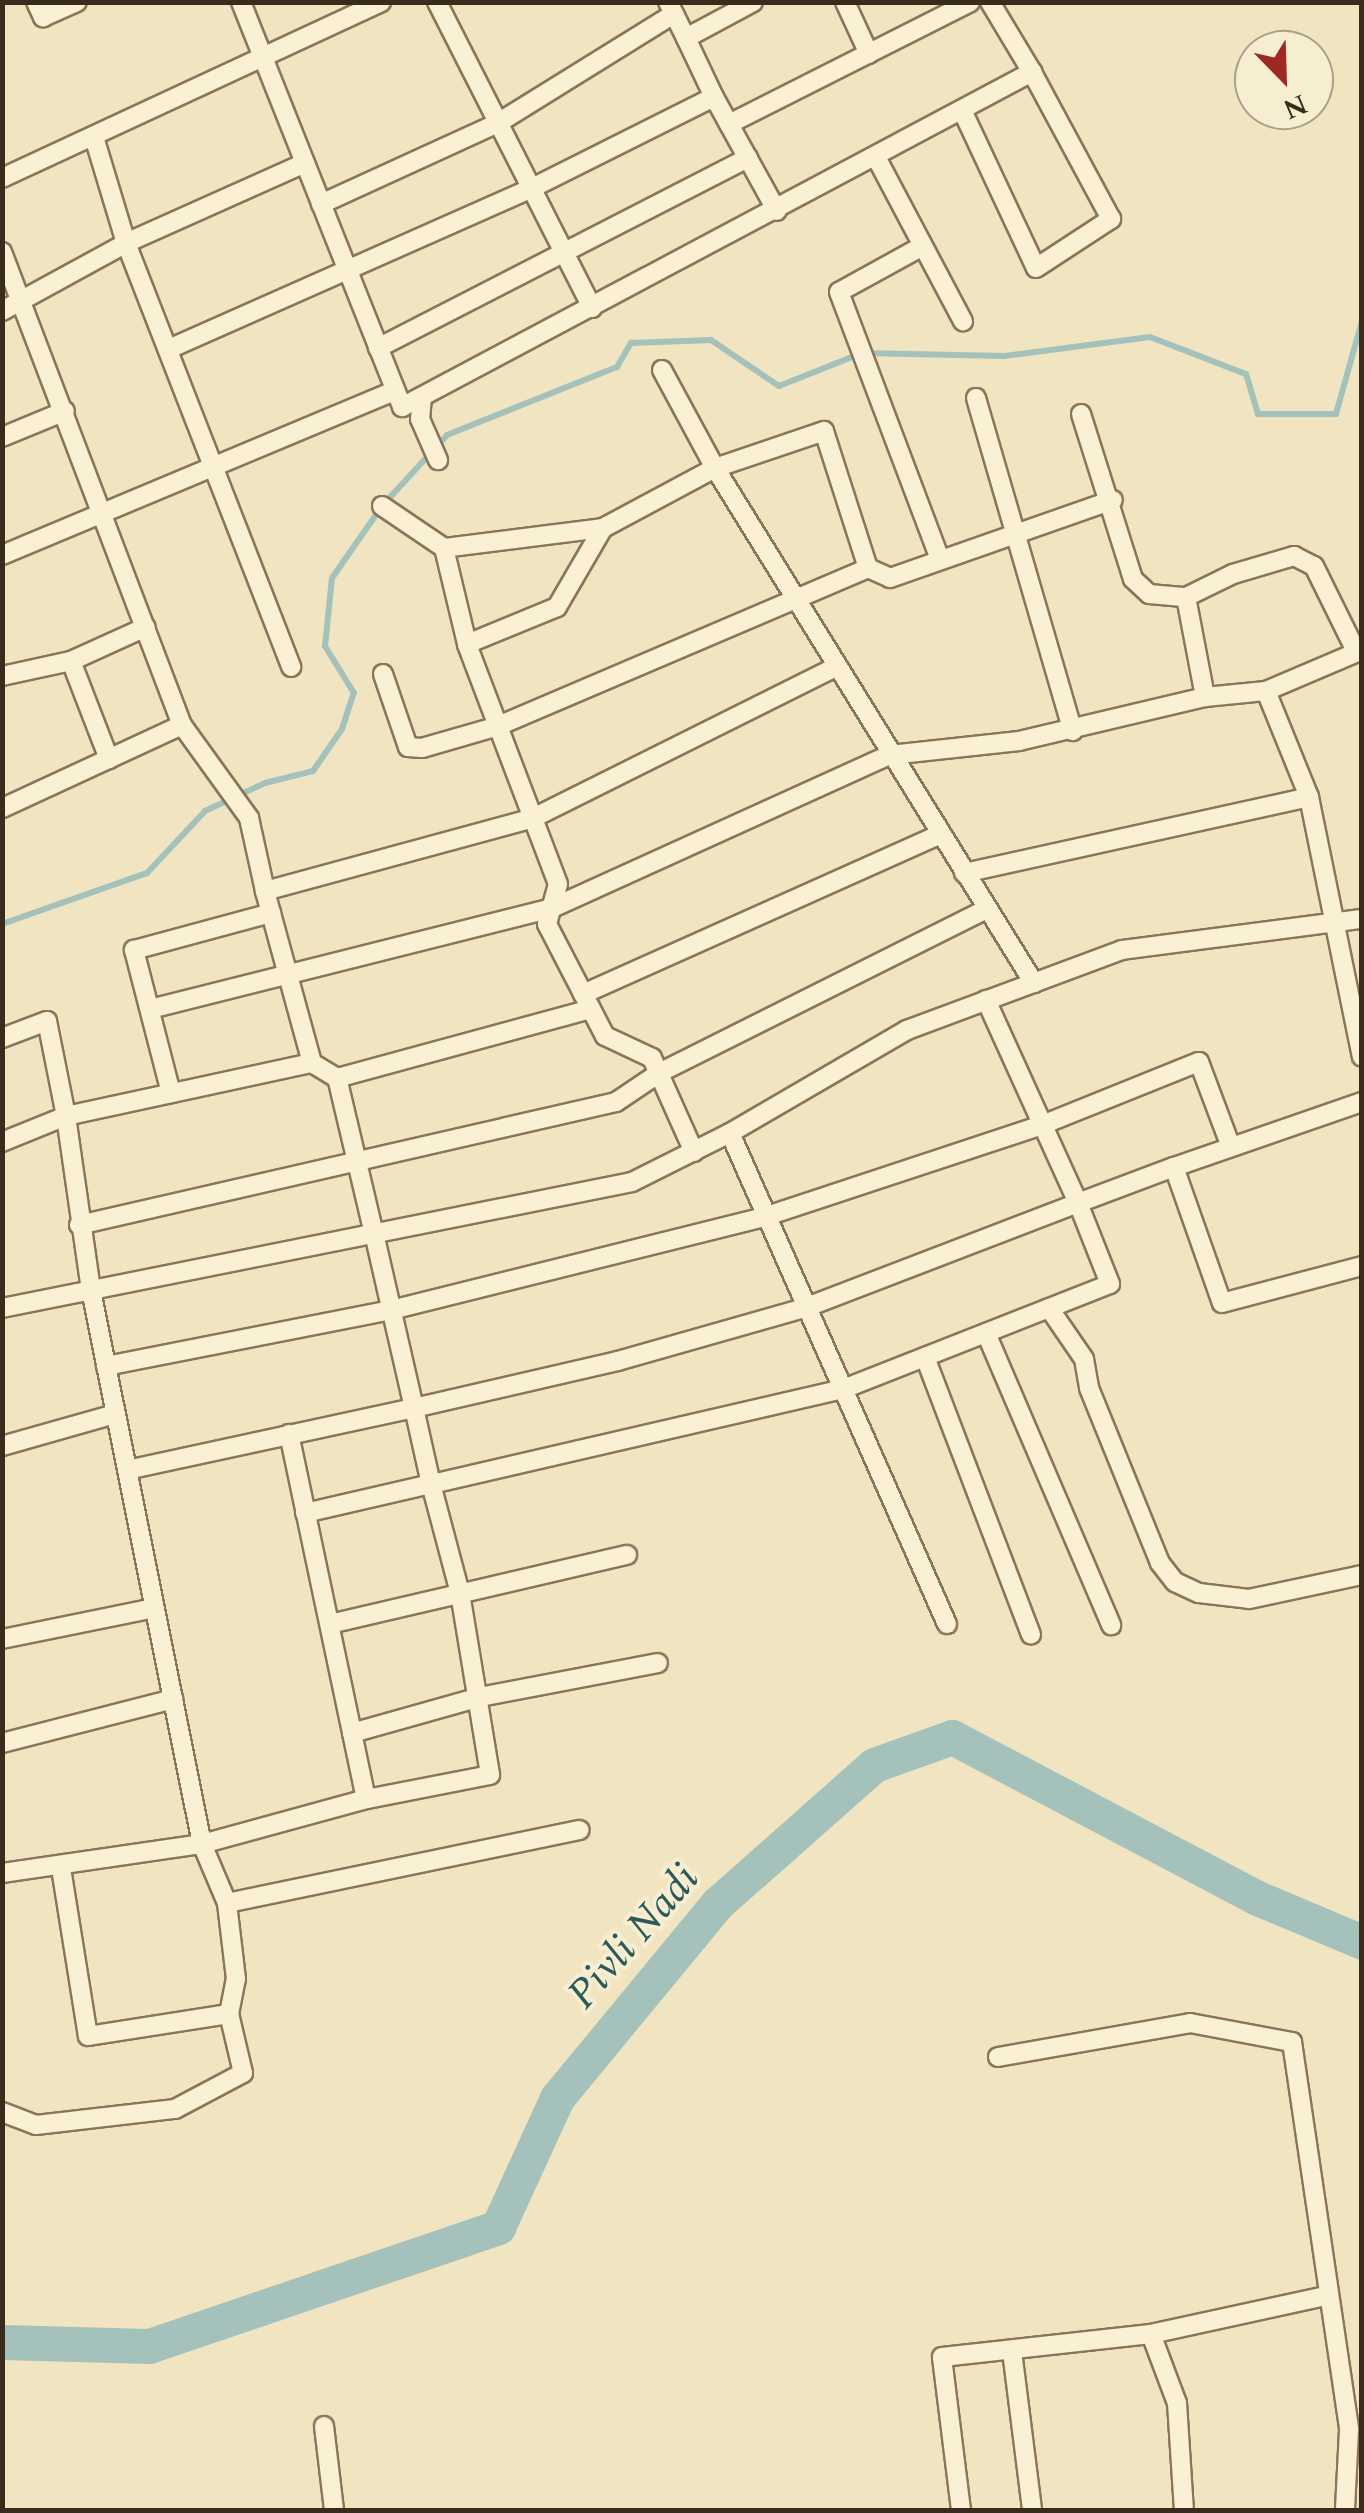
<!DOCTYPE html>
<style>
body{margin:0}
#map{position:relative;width:1364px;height:2513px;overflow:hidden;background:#f0e4c1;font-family:Spectral,serif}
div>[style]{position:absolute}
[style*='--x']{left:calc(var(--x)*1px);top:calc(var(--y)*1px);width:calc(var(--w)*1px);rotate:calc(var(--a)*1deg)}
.stream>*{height:6px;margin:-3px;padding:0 3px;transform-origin:3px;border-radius:3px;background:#a4c2bb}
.river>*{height:35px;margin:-17.5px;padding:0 17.5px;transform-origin:17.5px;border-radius:17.5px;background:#a4c2bb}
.roads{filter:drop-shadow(2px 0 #8b7558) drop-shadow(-2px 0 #8b7558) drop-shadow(0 2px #8b7558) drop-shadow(0 -2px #8b7558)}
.street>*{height:18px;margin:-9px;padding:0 9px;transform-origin:9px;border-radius:9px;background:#faf1d5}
span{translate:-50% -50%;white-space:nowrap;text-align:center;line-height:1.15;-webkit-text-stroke:8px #f7eed1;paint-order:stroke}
.water-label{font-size:42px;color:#2b5a59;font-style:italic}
.frame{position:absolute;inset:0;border:5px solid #3a2c1d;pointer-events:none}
.north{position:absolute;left:1234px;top:30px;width:100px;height:100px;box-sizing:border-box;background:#f7eed1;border:2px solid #aba089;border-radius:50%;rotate:157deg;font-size:28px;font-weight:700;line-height:40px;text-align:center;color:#3a2c1d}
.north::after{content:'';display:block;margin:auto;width:35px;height:45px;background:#9d2925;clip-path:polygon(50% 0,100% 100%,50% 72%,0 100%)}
</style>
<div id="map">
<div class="stream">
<i style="--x:2;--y:924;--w:154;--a:-19.4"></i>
<i style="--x:147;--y:873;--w:85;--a:-46.9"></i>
<i style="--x:205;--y:811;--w:66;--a:-25"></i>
<i style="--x:265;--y:783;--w:49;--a:-14"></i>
<i style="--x:313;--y:771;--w:51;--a:-55.4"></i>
<i style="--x:342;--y:729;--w:38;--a:-72"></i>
<i style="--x:354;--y:693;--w:55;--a:-121.7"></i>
<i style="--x:325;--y:646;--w:68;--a:-84.1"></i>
<i style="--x:332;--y:578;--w:88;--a:-55.2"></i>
<i style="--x:382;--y:506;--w:96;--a:-47.5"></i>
<i style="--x:447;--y:435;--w:183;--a:-21.8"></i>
<i style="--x:617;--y:367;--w:28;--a:-60"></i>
<i style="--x:631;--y:343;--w:80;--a:-2.1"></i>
<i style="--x:711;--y:340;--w:82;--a:34.1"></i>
<i style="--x:779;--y:386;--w:89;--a:-21.7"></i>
<i style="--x:862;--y:353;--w:142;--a:1.2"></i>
<i style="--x:1004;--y:356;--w:147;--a:-7.4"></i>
<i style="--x:1150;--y:337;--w:103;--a:21.1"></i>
<i style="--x:1246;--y:374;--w:42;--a:73.3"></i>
<i style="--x:1258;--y:414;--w:78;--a:0"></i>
<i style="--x:1336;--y:414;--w:97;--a:-74.4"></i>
</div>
<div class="river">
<i style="--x:2;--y:2342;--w:147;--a:1.6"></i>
<i style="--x:149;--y:2346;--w:369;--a:-18.8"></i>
<i style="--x:498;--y:2227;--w:142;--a:-65.4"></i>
<i style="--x:557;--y:2098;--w:253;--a:-50.5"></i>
<i style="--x:718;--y:1903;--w:208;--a:-41.5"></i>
<i style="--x:874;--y:1765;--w:83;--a:-19.7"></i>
<i style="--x:952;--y:1737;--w:343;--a:27.8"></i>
<i style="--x:1255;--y:1897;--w:116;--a:22.8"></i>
</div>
<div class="roads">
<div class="street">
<i style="--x:36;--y:2;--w:17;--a:65"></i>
<i style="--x:43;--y:17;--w:37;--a:-24"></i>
<i style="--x:241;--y:2;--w:436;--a:68.3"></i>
<i style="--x:402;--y:407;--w:714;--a:-28"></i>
<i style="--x:1032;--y:72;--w:82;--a:-121"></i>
<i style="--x:437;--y:2;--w:343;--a:63.1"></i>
<i style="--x:668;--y:2;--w:40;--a:63.4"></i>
<i style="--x:686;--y:38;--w:76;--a:-28.2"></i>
<i style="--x:845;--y:2;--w:57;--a:65.2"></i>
<i style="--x:714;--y:97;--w:130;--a:61.1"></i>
<i style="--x:962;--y:110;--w:174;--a:64.9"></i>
<i style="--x:1036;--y:268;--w:90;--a:-33.2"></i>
<i style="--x:1111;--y:219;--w:167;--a:-118.3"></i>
<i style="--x:729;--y:124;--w:270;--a:-26.8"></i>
<i style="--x:94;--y:137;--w:111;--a:73.2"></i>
<i style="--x:126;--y:243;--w:455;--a:68.7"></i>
<i style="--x:876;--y:157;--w:186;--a:62.1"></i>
<i style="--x:2;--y:178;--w:418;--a:-24.9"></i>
<i style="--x:321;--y:204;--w:195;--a:-24.6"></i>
<i style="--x:498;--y:123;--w:207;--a:-31.8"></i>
<i style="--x:919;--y:248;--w:91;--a:151.2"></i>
<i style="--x:839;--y:292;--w:285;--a:69.3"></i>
<i style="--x:2;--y:252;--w:506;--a:69.17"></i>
<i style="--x:182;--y:725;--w:198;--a:155.2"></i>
<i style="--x:2;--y:311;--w:141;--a:-28.7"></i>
<i style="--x:126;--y:243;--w:196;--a:-24.1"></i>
<i style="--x:171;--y:348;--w:395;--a:-23.9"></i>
<i style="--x:532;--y:188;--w:203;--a:-26.6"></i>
<i style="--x:714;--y:97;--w:65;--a:-115.4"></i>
<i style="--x:378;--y:348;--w:416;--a:-27.2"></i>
<i style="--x:662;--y:370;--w:111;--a:61.6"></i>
<i style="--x:715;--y:468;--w:115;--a:-18.7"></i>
<i style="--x:824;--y:431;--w:144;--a:72.2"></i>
<i style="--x:422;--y:397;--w:22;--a:95"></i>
<i style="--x:420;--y:419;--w:45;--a:66.3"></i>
<i style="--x:976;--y:398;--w:347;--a:73.8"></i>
<i style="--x:1081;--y:414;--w:173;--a:72.5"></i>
<i style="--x:1133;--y:579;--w:22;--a:43"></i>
<i style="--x:1149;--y:594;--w:37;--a:5"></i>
<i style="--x:1186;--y:597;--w:52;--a:-26.1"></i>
<i style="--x:1233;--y:574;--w:64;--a:-16.4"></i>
<i style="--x:1294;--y:556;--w:22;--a:27"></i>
<i style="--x:1314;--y:566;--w:95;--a:63.7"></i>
<i style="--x:2;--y:437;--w:68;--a:-22.4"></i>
<i style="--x:382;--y:506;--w:75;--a:34.1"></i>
<i style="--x:444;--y:548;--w:99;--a:76.5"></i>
<i style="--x:444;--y:548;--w:160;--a:-7.2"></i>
<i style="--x:2;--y:555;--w:426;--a:-22.7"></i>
<i style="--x:1186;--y:597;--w:102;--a:79.2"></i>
<i style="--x:383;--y:674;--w:77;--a:71.1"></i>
<i style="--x:408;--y:747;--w:14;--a:4"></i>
<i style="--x:422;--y:748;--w:79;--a:-16.1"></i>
<i style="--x:498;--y:726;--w:402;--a:-23.1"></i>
<i style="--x:868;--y:568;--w:24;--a:24"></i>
<i style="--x:890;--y:578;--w:236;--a:-19.3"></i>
<i style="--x:2;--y:676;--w:71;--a:-12.3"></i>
<i style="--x:1266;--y:691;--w:114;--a:67.9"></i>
<i style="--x:1309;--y:797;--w:265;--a:78.5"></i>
<i style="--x:182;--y:725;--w:115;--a:54.2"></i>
<i style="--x:249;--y:818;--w:75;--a:77.6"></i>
<i style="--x:109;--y:759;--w:105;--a:-111.2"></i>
<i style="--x:71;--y:661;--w:82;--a:-24.4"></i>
<i style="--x:964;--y:873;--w:353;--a:-12.4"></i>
<i style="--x:583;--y:994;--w:391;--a:-24.1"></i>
<i style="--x:986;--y:1000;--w:223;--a:65.6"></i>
<i style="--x:1078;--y:1203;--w:103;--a:-20.6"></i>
<i style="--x:1174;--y:1167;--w:144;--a:70.6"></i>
<i style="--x:1222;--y:1303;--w:145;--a:-14.8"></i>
<i style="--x:150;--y:1009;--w:414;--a:-14.1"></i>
<i style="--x:552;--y:908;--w:371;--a:-24.4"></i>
<i style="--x:890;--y:755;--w:130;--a:-6.2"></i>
<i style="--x:1019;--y:741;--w:191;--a:-13.3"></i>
<i style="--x:1205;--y:697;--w:61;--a:-5.6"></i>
<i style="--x:1266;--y:691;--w:104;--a:-23.1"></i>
<i style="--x:2;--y:1038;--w:48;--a:-20.7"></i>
<i style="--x:47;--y:1021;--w:97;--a:78.7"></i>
<i style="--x:66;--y:1116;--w:69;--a:157.9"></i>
<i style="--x:312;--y:1063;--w:178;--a:-105.3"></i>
<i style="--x:265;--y:891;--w:278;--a:-15.2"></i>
<i style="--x:533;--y:818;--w:336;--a:-26.5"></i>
<i style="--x:171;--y:1093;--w:148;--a:-104.5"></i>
<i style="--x:134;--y:950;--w:142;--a:-15.1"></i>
<i style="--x:730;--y:1133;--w:537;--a:66.16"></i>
<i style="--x:694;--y:1152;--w:103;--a:-114.1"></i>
<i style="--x:652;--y:1058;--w:52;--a:-154.9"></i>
<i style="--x:605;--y:1036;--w:126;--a:-117.4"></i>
<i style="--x:547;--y:924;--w:41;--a:-74.6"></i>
<i style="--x:558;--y:884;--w:257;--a:-110.8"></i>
<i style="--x:467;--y:644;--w:97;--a:-22.3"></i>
<i style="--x:557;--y:607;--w:91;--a:-59.8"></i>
<i style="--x:603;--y:528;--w:127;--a:-28.2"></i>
<i style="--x:715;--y:468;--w:606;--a:58.23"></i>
<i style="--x:1174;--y:1167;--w:199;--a:-19.1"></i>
<i style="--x:79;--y:1225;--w:551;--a:-12.9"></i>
<i style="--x:616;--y:1102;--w:52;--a:-34"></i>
<i style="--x:659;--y:1073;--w:367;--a:-26.6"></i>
<i style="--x:2;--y:1308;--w:642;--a:-11.31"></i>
<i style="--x:632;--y:1182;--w:110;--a:-26.6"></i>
<i style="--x:730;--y:1133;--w:205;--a:-30.2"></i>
<i style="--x:907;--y:1030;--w:229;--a:-20.4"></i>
<i style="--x:1122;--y:950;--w:242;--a:-7.4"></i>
<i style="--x:1049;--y:1308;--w:62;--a:55.5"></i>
<i style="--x:1084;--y:1359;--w:29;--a:80"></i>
<i style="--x:1089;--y:1388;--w:189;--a:67.9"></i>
<i style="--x:1160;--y:1563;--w:24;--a:52"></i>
<i style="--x:1175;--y:1582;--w:26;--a:25"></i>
<i style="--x:1199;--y:1593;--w:50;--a:6.8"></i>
<i style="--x:1249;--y:1599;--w:116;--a:-12"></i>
<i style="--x:986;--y:1333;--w:318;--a:66.8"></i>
<i style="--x:925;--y:1357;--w:297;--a:69.1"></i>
<i style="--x:106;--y:1366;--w:290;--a:-11.1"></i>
<i style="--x:391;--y:1310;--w:388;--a:-14"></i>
<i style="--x:767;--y:1216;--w:290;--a:-18.3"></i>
<i style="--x:1042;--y:1125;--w:169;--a:-21.9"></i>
<i style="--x:1199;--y:1062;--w:91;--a:69.4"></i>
<i style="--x:2;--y:1446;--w:117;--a:-15.8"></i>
<i style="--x:127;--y:1470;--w:294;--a:-12.2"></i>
<i style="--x:414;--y:1408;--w:209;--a:-13"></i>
<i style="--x:618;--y:1361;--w:197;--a:-15.9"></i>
<i style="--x:807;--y:1307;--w:290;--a:-21"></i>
<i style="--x:1078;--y:1203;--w:87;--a:68.4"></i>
<i style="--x:1110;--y:1284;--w:287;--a:158.5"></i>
<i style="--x:843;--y:1389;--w:423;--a:167"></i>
<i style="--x:431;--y:1484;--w:78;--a:-102.6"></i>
<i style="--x:414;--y:1408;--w:179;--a:-102.9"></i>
<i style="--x:374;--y:1234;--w:160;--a:-103.3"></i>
<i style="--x:337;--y:1078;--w:263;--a:-15.2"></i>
<i style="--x:305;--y:1513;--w:129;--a:-13"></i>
<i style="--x:431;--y:1484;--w:113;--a:75.1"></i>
<i style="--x:460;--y:1593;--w:184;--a:80.6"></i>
<i style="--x:490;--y:1775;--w:126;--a:169"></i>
<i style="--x:330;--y:1624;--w:305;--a:-13.1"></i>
<i style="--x:2;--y:1639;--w:155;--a:-11.5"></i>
<i style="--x:352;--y:1733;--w:133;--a:-15.7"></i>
<i style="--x:480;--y:1697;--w:181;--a:-10.8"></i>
<i style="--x:2;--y:1743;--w:177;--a:-14.4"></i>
<i style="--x:61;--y:1868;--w:170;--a:80.9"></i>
<i style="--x:88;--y:2036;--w:143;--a:-8.9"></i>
<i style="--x:2;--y:1873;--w:202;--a:-8.3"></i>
<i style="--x:202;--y:1844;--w:565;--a:-101.33"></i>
<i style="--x:91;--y:1290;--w:176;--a:-98.2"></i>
<i style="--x:66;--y:1116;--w:252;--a:-12.2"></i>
<i style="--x:312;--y:1063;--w:29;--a:31"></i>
<i style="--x:227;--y:1903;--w:360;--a:-11.7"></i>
<i style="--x:998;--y:2057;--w:195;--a:-10"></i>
<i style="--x:1190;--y:2023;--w:104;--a:10.6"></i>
<i style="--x:1292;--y:2042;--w:392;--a:81.6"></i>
<i style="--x:1349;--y:2430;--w:80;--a:92.9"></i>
<i style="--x:2;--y:2112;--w:36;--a:21"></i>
<i style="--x:36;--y:2125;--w:140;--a:-6.6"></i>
<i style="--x:175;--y:2109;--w:77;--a:-27.9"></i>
<i style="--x:243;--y:2073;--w:61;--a:-103.3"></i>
<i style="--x:229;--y:2014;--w:36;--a:-79"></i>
<i style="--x:236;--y:1979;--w:77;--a:-96.8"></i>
<i style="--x:227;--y:1903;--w:64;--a:-113"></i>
<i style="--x:202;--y:1844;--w:170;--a:-15.3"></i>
<i style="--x:366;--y:1799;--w:373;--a:-101.9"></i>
<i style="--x:1151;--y:2334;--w:74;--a:69.4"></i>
<i style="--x:1177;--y:2403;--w:107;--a:86.3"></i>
<i style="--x:1012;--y:2351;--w:160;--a:82.8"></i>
<i style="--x:324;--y:2426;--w:85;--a:83.2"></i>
<i style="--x:961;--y:2510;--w:154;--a:-97.1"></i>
<i style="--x:942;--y:2357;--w:210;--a:-6.3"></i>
<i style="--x:1151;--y:2334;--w:179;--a:-12.3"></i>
</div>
</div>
<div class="water-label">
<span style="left:634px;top:1937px;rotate:-49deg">Pivli Nadi</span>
</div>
<div class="frame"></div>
<div class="north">N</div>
</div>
